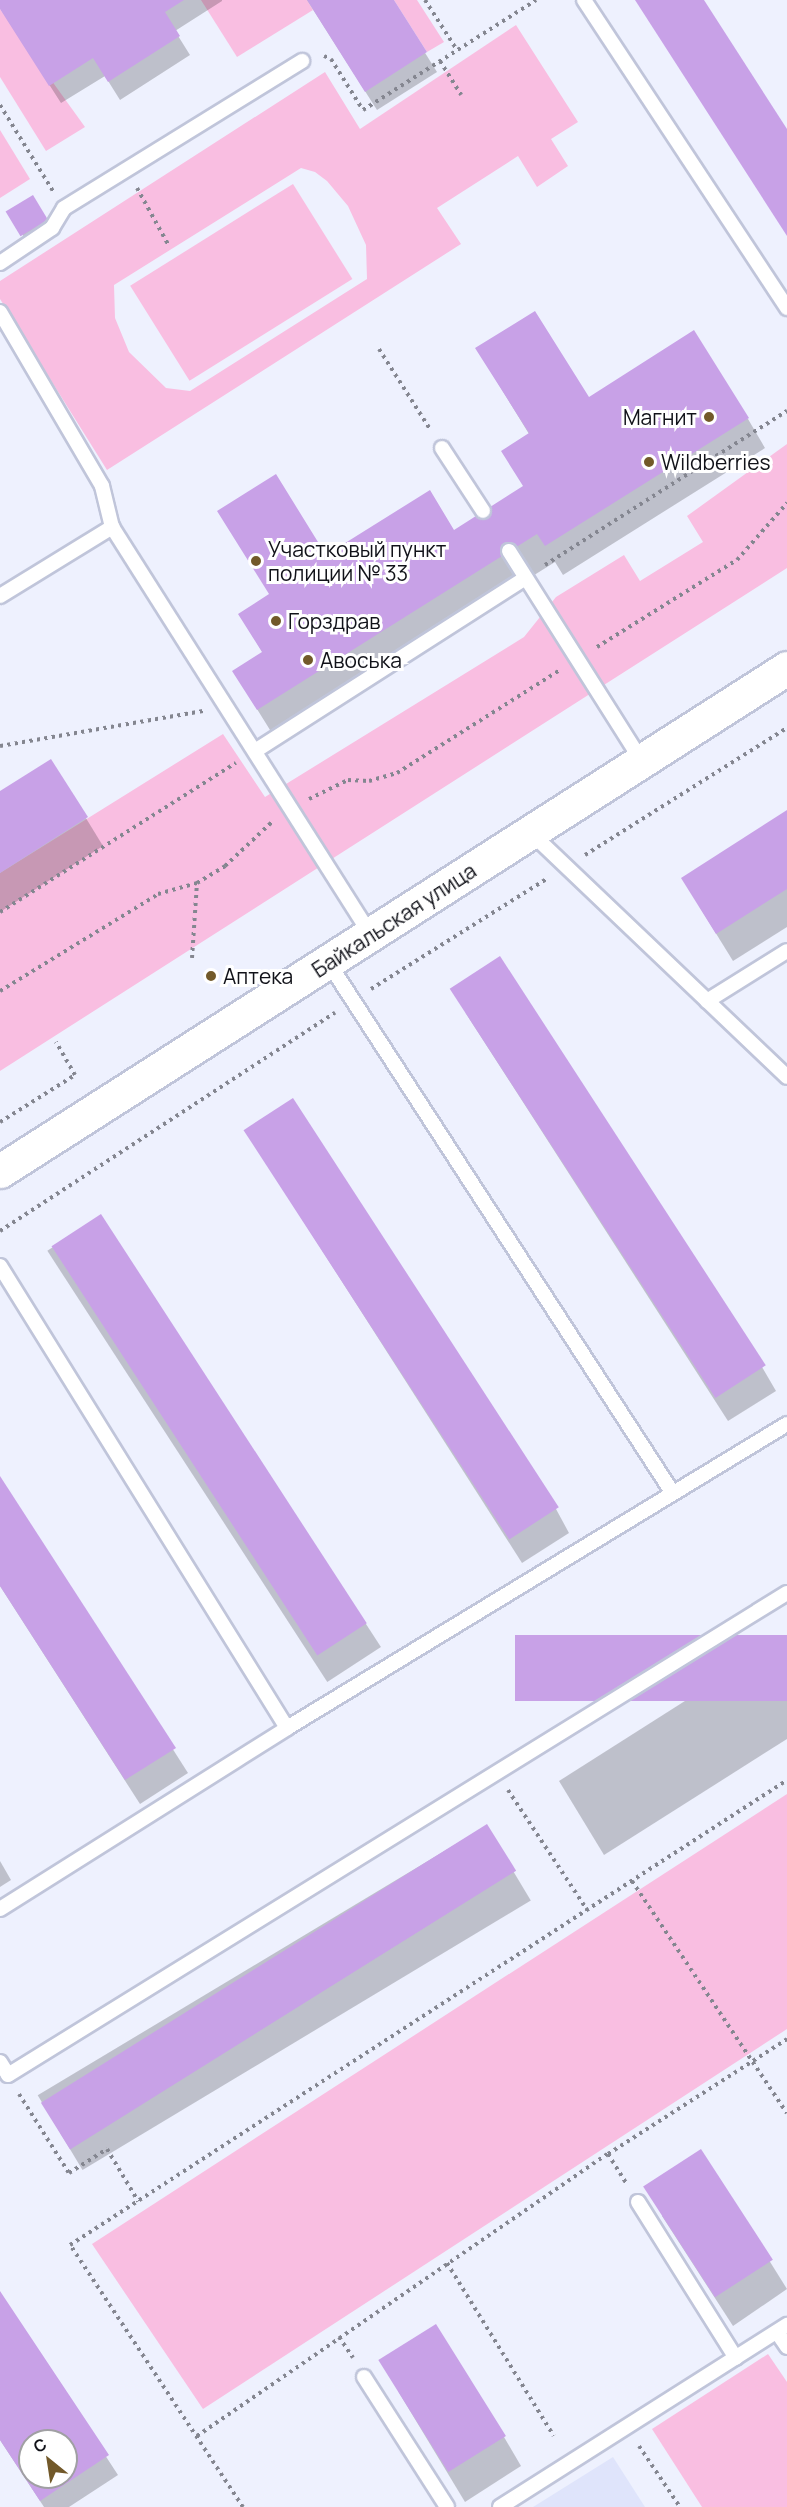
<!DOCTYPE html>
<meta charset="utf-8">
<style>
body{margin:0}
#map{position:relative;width:787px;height:2507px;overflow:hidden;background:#eef1fe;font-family:Manrope,sans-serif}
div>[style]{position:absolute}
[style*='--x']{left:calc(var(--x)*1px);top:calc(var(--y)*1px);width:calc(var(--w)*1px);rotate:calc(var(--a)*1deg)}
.built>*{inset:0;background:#dfe4fb}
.green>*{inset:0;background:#f9bee1;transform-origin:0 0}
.shadow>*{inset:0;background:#0003;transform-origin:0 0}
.building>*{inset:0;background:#c8a1e7;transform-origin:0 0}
.path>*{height:4px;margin-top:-2px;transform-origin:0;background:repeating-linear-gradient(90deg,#848690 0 3px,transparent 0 7.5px)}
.roads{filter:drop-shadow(2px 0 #c0c5da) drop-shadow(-2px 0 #c0c5da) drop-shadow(0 2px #c0c5da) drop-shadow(0 -2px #c0c5da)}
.lane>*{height:14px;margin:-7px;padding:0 7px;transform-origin:7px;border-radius:7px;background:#fff}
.secondary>*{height:33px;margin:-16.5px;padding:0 16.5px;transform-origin:16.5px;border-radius:16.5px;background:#fff}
.dots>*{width:16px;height:16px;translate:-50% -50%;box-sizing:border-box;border:3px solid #fff;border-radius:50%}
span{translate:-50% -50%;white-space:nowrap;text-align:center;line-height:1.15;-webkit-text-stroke:6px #fff;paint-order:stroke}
.poi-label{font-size:21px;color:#111219}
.right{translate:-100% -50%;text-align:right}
.left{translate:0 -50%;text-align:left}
.street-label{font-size:21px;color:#111219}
.north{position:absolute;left:18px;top:2429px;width:60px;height:60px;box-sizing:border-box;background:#fff;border:2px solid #a0a0a3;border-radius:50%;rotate:330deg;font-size:16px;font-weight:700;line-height:24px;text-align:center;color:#111219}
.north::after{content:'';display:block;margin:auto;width:21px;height:27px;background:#72592a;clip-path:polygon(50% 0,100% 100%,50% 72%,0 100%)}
</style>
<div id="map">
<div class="built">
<i style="clip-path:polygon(613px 2457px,645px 2507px,533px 2507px)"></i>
</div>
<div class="green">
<i style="clip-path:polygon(201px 0,307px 0,313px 10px,237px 57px)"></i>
<i style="clip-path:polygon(394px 0,417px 0,444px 42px,427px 52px)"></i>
<i style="clip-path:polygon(0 9px,85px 127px,46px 151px,0 77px)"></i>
<i style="clip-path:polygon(evenodd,516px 25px,578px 122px,551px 139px,568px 166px,537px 187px,518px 156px,437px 208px,461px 244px,107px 470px,0 299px,0 281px,325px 72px,360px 129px,516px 25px,301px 168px,315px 172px,327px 181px,348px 206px,366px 245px,367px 279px,190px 391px,166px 388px,129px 352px,115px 318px,114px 285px,301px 168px)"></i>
<i style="clip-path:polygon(0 130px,30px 179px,0 198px)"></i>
<i style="left:293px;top:184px;width:112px;height:192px;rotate:58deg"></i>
<i style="clip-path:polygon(787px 444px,787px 568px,0 1071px,0 873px,223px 734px,265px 797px,524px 637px,556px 597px,624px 555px,640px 581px,703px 542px,687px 516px)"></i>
<i style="clip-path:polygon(787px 1794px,787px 2029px,203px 2409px,92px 2244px)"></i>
<i style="clip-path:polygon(768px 2354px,787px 2382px,787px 2507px,702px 2507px,652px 2429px)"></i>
</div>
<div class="shadow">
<i style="clip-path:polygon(0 0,222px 0,222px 1px,175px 31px,190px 55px,120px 100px,105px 76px,61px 103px,0 8px)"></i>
<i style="clip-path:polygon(307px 0,392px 0,437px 72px,377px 110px)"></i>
<i style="left:32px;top:197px;width:34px;height:28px;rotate:58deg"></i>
<i style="clip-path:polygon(477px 349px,588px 399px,748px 419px,765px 448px,563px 575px,555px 562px,275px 738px,252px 701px,263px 653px,240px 615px,326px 557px,454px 532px,524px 488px,529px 434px)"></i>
<i style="clip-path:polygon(51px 761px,103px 846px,0 912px,0 793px)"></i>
<i style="clip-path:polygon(787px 812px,787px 927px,733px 961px,699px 906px)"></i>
<i style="clip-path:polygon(465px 1012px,762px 1367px,776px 1391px,728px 1421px)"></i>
<i style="clip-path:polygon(245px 1130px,556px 1509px,569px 1533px,522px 1563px)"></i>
<i style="left:101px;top:1216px;width:514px;height:64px;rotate:57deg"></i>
<i style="clip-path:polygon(0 1478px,188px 1773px,140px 1804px,0 1586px)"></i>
<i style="clip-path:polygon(787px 1636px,787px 1739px,604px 1855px,559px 1781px)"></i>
<i style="left:486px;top:1826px;width:87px;height:523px;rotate:59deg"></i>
<i style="clip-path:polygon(0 1861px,11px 1880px,0 1887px)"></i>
<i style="clip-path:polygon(701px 2151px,787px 2289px,733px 2326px,662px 2216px)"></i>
<i style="clip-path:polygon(evenodd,0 2294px,118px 2475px,69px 2507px,44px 2507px,0 2440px,0 2294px,30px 2441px,66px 2441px,66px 2477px,30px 2477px,30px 2441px)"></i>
<i style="clip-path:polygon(398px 2391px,504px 2437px,521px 2466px,465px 2502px)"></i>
</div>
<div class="building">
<i style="clip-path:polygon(0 0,184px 0,165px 12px,180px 36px,108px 82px,93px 58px,49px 86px,0 9px)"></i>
<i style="clip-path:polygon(307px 0,394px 0,427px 52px,365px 92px)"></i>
<i style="clip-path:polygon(635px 0,704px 0,787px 129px,787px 236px)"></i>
<i style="left:33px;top:195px;width:29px;height:32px;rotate:59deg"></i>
<i style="clip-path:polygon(535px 311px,589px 397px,694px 330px,749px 418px,545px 546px,537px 534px,257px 710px,232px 671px,262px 652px,238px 614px,269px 594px,217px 511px,276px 474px,326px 555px,430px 490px,454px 530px,523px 486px,501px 451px,529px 433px,475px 348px)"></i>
<i style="clip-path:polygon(51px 759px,88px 817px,0 873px,0 791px)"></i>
<i style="clip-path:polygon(787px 810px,787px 889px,716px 934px,681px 878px)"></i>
<i style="left:500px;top:956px;width:488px;height:60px;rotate:57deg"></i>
<i style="left:293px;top:1098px;width:488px;height:59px;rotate:57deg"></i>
<i style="left:101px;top:1214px;width:488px;height:59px;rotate:57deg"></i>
<i style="clip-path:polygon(0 1476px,176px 1748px,125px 1780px,0 1586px)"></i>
<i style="left:787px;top:1635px;width:66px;height:272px;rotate:90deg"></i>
<i style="left:487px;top:1824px;width:55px;height:526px;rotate:58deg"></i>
<i style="left:701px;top:2149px;width:132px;height:69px;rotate:57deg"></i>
<i style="clip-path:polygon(evenodd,0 2291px,109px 2455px,40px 2501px,0 2440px,0 2291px,30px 2441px,66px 2441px,66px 2477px,30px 2477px,30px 2441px)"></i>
<i style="left:436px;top:2324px;width:132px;height:68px;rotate:58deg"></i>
</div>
<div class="path">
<i style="--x:425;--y:0;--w:59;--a:57.4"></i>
<i style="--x:324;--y:56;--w:8;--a:23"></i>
<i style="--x:331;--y:59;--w:60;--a:57.9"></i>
<i style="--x:363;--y:110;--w:205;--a:-32.4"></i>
<i style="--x:440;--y:61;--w:40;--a:58"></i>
<i style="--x:0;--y:105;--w:101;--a:58.4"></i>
<i style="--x:137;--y:188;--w:66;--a:61.1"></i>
<i style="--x:379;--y:349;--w:95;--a:57.5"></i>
<i style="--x:545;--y:565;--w:287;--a:-32.5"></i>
<i style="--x:597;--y:647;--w:165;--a:-31.9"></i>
<i style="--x:737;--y:560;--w:76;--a:-48.7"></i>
<i style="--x:0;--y:746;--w:206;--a:-9.8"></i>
<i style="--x:309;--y:799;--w:43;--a:-26"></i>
<i style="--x:348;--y:780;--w:21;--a:3"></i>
<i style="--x:369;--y:781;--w:29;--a:-16"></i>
<i style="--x:397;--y:773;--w:193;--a:-32.3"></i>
<i style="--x:585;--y:855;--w:239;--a:-32.2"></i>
<i style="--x:0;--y:912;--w:279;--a:-32.3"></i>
<i style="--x:192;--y:958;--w:75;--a:-86.2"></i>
<i style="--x:371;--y:989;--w:209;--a:-32.1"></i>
<i style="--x:0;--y:991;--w:185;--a:-31.5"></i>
<i style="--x:158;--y:894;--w:41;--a:-15.8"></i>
<i style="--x:197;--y:883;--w:33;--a:-31"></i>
<i style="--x:225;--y:866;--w:64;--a:-43.1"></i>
<i style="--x:0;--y:1122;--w:89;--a:-32.1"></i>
<i style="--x:75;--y:1075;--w:38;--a:-120"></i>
<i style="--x:0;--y:1231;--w:400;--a:-33.1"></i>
<i style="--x:508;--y:1790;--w:144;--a:56.6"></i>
<i style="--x:632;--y:1881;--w:279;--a:56.3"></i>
<i style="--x:19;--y:2094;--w:93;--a:57.7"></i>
<i style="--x:69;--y:2173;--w:45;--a:-32.3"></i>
<i style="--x:107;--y:2149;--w:61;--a:59.2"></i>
<i style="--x:608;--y:2154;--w:34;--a:58"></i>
<i style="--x:447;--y:2263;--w:203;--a:58.3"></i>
<i style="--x:339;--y:2337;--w:25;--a:56"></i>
<i style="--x:197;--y:2436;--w:498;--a:-34.5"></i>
<i style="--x:608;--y:2154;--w:213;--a:-32.7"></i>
<i style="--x:639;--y:2446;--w:73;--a:56.1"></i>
<i style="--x:243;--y:2507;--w:314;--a:-123.4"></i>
<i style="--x:70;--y:2245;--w:855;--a:-32.96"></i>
</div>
<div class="roads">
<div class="lane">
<i style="--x:584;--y:0;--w:369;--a:56.6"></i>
<i style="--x:0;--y:263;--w:63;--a:-33.9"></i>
<i style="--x:52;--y:228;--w:23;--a:-59"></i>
<i style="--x:64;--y:208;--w:280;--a:-31.7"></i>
<i style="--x:0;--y:312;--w:202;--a:59.6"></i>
<i style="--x:102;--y:486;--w:42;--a:76.3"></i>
<i style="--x:112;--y:527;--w:482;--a:57.6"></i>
<i style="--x:442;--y:448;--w:75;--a:56.9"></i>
<i style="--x:509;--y:551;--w:249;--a:57.7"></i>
<i style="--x:0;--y:596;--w:132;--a:-31.6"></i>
<i style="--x:255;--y:751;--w:319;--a:-32.6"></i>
<i style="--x:530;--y:832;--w:355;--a:43.6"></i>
<i style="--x:328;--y:962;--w:632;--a:57.01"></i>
<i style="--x:707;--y:1001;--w:94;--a:-32"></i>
<i style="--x:0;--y:1266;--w:544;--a:58.15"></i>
<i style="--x:0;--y:1909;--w:339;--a:-32.2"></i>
<i style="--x:287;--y:1728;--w:585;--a:-31.3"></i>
<i style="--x:0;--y:2062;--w:15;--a:58"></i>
<i style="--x:8;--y:2075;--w:916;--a:-31.75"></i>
<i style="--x:638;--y:2202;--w:184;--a:57.9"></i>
<i style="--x:777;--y:2332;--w:18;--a:56"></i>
<i style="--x:364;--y:2377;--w:154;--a:57.4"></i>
<i style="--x:500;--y:2507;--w:340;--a:-32.4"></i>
</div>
<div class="secondary">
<i style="--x:0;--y:1171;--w:934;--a:-32.58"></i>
</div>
</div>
<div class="dots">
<i style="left:709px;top:417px;background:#72592a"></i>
<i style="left:649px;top:462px;background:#72592a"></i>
<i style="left:256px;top:561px;background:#72592a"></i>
<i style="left:276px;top:621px;background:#72592a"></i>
<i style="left:308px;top:660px;background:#72592a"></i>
<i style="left:211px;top:976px;background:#72592a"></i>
</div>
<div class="poi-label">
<span class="right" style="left:697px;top:417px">Магнит</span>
<span class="left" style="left:661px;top:462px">Wildberries</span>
<span class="left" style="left:268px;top:561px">Участковый пункт<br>полиции № 33</span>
<span class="left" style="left:288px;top:621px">Горздрав</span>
<span class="left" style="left:320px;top:660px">Авоська</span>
<span class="left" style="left:223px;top:976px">Аптека</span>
</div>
<div class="street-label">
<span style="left:394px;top:920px;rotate:-33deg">Байкальская улица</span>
</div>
<div class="north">С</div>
</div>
